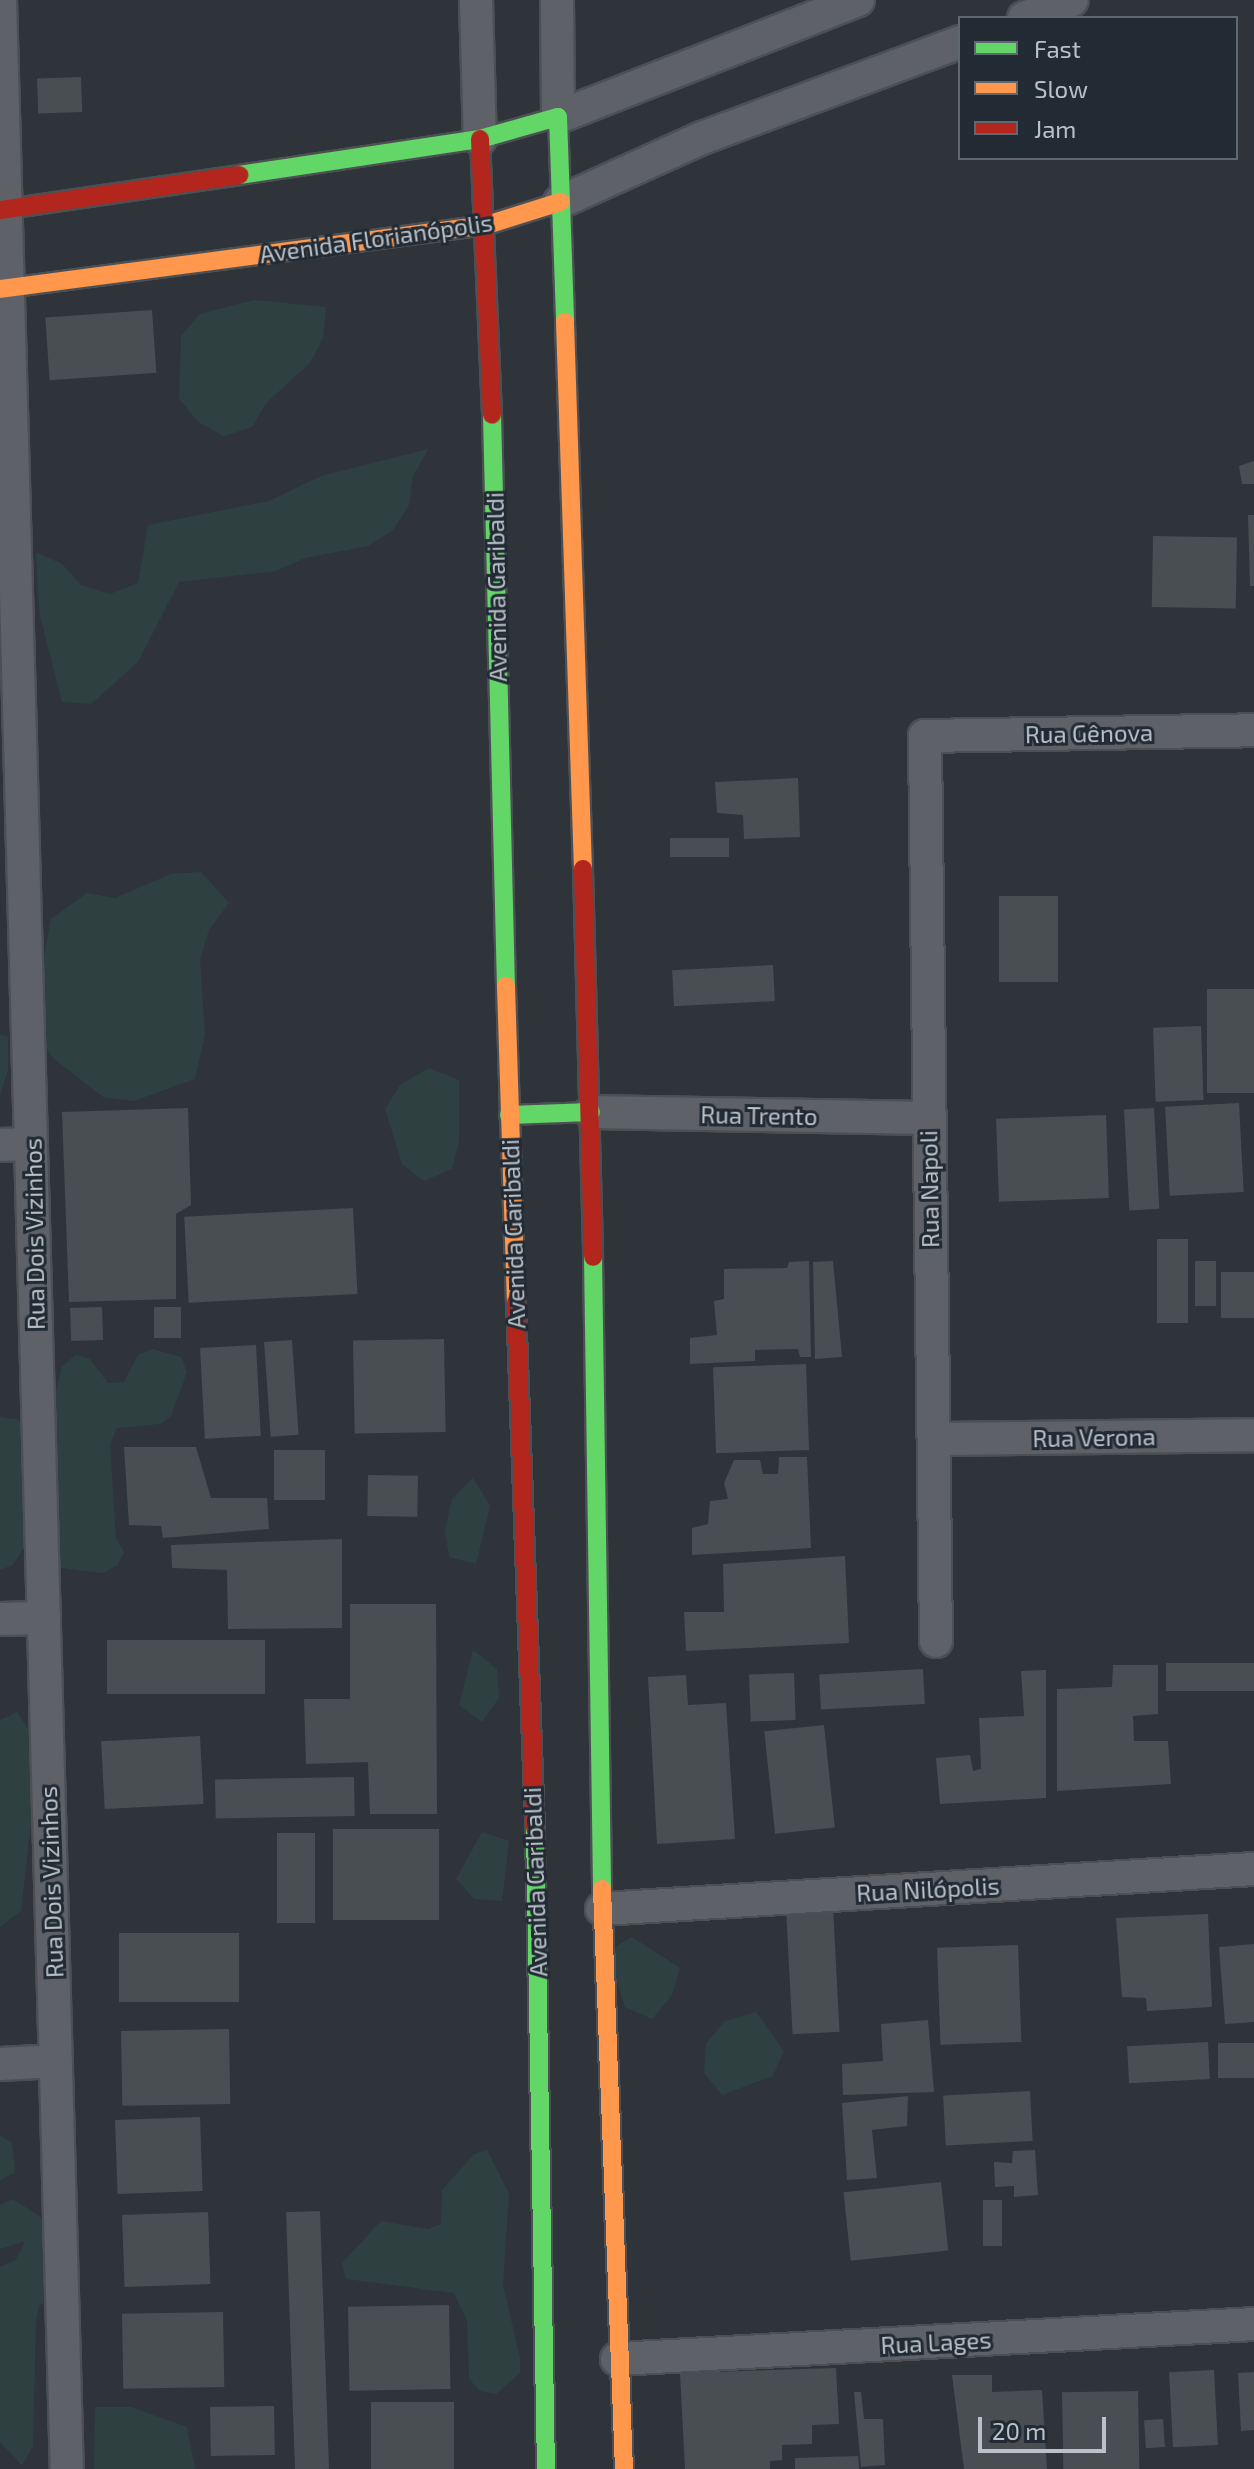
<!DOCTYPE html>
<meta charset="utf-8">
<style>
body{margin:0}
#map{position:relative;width:1254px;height:2469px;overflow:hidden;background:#2e3439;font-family:"Exo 2",sans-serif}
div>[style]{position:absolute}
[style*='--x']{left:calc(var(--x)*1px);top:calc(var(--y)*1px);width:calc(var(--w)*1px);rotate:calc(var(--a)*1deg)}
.green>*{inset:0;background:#2e4140}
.building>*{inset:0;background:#494e52;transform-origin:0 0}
.roads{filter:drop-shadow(2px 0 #4c5054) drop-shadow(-2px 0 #4c5054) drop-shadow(0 2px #4c5054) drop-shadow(0 -2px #4c5054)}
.street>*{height:32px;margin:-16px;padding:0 16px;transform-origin:16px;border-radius:16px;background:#5e6268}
.fast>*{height:18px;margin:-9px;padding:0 9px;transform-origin:9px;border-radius:9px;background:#63d668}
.slow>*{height:18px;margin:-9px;padding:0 9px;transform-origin:9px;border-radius:9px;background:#ff974d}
.jam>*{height:18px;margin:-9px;padding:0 9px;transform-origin:9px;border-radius:9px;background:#b3261e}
span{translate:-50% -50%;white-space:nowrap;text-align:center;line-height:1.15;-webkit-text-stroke:6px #222b34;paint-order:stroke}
.street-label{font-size:24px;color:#bac1c9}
.legend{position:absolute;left:958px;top:16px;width:280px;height:144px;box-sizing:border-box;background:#222b34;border:2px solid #5f6770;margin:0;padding:10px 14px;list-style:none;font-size:24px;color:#bac1c9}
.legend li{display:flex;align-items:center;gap:16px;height:40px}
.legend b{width:40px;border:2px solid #5f6770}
.scale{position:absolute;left:978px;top:2417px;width:128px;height:36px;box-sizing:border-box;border:4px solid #bac1c9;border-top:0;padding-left:10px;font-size:24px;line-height:28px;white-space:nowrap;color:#bac1c9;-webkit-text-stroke:6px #222b34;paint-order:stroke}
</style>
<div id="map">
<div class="green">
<i style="clip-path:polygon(254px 300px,326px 307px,323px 338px,310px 363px,266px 403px,252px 427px,224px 436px,198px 422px,179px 398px,181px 336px,200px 314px)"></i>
<i style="clip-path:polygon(428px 449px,413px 476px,409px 505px,393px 530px,368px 546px,305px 558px,276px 571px,179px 582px,138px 662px,91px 704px,62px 702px,39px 612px,36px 552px,62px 564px,81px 585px,110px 594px,138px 583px,148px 525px,269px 501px,321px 476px)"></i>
<i style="clip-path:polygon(201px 872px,229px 903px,209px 930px,200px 959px,205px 1035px,195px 1079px,134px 1101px,103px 1097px,54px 1059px,44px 1045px,39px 1027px,42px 967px,51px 919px,87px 893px,115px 898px,171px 874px)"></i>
<i style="clip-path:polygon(0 1034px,8px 1037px,8px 1070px,0 1095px)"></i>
<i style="clip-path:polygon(429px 1068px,459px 1080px,459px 1142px,452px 1169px,424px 1181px,402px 1164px,385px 1109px,400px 1085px)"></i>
<i style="clip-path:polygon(153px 1349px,181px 1357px,187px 1372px,171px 1416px,160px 1424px,117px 1428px,110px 1444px,116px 1539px,124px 1552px,118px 1565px,103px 1573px,54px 1567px,55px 1394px,62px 1366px,76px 1355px,90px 1359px,108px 1383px,124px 1382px,138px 1355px)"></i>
<i style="clip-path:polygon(0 1417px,17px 1419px,26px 1430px,30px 1538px,13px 1565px,0 1570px)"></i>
<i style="clip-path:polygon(473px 1478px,490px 1506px,476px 1564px,449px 1557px,445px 1530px,452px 1499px)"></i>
<i style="clip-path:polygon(473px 1650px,497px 1669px,499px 1698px,482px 1722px,459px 1705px)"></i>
<i style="clip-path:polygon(17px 1712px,34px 1738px,34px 1796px,21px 1911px,0 1927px,0 1720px)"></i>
<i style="clip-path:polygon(482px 1832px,509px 1841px,502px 1901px,474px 1899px,456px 1879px)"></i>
<i style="clip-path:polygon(632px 1937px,680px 1968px,672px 1995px,652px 2019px,625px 2007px,608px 1951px)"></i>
<i style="clip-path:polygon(756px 2012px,784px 2051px,773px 2076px,722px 2095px,704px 2073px,706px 2043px,725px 2021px)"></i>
<i style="clip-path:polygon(0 2135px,12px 2143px,15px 2166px,14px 2173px,0 2180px)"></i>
<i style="clip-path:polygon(487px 2150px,509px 2194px,503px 2285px,520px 2358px,520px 2373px,496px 2394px,480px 2391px,469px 2379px,467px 2321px,454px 2293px,346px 2279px,342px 2263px,381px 2221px,428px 2229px,441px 2224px,442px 2190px,474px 2154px)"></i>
<i style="clip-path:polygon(13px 2199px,48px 2222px,52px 2297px,39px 2306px,36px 2321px,33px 2446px,22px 2465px,0 2442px,0 2267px,16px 2260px,25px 2241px,0 2249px,0 2205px)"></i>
<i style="clip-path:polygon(95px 2407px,131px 2407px,187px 2427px,195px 2469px,94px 2469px)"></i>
</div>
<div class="building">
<i style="left:81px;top:77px;width:35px;height:44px;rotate:88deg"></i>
<i style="left:152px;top:310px;width:63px;height:107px;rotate:86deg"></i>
<i style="clip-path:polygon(1254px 461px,1254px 484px,1242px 484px,1239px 466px)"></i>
<i style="clip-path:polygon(1248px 515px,1254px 515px,1254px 586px,1250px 586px)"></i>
<i style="left:1153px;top:536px;width:84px;height:71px;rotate:1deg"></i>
<i style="clip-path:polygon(798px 778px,800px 837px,744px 839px,743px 815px,717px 813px,715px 782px)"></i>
<i style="left:729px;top:838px;width:19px;height:59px;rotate:90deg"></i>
<i style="left:999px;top:896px;width:59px;height:86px"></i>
<i style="left:773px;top:965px;width:36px;height:101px;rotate:87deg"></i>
<i style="left:1254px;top:989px;width:104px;height:47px;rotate:90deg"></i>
<i style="left:1201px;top:1026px;width:74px;height:48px;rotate:88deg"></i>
<i style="left:1239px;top:1103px;width:89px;height:74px;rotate:87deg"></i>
<i style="clip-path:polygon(188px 1108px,191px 1205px,176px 1214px,176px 1299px,69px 1302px,62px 1112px)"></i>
<i style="left:1154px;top:1108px;width:101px;height:30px;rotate:87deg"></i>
<i style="left:1106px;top:1115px;width:83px;height:110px;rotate:88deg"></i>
<i style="left:353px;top:1208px;width:86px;height:169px;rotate:87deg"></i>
<i style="left:1157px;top:1239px;width:31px;height:84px"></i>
<i style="clip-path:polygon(809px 1261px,811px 1357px,800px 1357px,798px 1349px,755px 1350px,755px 1361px,690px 1364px,690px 1338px,717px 1335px,714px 1301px,724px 1299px,724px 1269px,787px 1268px,789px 1262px)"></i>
<i style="clip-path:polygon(833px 1261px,842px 1357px,815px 1359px,813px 1262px)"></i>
<i style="left:1195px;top:1261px;width:21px;height:45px"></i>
<i style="left:1254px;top:1272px;width:46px;height:33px;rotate:90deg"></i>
<i style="left:102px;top:1307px;width:33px;height:32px;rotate:88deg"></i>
<i style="left:154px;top:1307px;width:27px;height:31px"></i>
<i style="left:444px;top:1339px;width:93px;height:91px;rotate:89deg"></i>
<i style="left:292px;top:1340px;width:95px;height:28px;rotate:86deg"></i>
<i style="left:256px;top:1345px;width:91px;height:56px;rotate:87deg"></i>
<i style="left:806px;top:1364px;width:86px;height:93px;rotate:88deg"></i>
<i style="clip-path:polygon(124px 1447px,196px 1447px,211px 1498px,267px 1498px,269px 1529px,163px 1538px,161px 1526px,129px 1525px)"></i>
<i style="left:274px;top:1450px;width:51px;height:50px"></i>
<i style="clip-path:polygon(779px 1457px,807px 1457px,811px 1548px,692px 1555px,692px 1528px,708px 1524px,710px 1501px,728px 1499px,724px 1483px,734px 1460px,760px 1460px,763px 1474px,778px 1474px)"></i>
<i style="left:368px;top:1475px;width:50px;height:41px;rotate:1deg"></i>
<i style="clip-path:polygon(342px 1539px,342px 1628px,228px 1629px,227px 1570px,172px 1568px,171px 1545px)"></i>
<i style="clip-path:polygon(845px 1556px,849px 1643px,686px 1651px,684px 1612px,724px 1612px,723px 1564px)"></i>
<i style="clip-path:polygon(350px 1604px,436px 1604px,437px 1814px,370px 1814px,368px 1762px,306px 1764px,304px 1699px,350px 1699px)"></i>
<i style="left:107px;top:1640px;width:158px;height:54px"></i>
<i style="left:1254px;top:1663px;width:28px;height:88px;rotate:90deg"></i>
<i style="clip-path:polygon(1113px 1665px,1158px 1665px,1158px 1714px,1133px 1716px,1134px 1741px,1168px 1741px,1171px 1784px,1057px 1791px,1057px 1689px,1112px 1687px)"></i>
<i style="left:923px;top:1669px;width:35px;height:104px;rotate:87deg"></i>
<i style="clip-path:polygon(1046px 1670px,1046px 1798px,940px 1804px,936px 1758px,970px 1755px,973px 1771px,981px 1769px,979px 1718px,1024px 1716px,1021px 1671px)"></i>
<i style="left:794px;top:1673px;width:47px;height:45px;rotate:88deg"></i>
<i style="clip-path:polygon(686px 1675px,688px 1705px,726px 1703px,735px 1839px,657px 1844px,648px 1677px)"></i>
<i style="left:824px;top:1725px;width:103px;height:60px;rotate:84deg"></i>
<i style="left:200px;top:1736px;width:68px;height:99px;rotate:87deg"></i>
<i style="left:354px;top:1777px;width:39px;height:139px;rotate:89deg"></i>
<i style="left:333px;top:1829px;width:106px;height:91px"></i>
<i style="left:277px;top:1833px;width:38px;height:90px"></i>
<i style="left:833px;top:1907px;width:125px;height:47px;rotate:87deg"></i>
<i style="clip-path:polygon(1208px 1914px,1212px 2007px,1147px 2011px,1146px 1998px,1122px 1997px,1116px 1918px)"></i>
<i style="left:119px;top:1933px;width:120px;height:69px"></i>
<i style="clip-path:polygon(1254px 1944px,1254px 2022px,1225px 2024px,1219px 1947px)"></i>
<i style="left:1018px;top:1945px;width:97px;height:81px;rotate:88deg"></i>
<i style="clip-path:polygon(928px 2020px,934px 2092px,843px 2095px,842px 2064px,883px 2061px,881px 2024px)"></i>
<i style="left:229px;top:2029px;width:75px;height:108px;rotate:89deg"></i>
<i style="left:1208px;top:2042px;width:37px;height:81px;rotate:87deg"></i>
<i style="left:1254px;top:2043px;width:35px;height:36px;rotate:90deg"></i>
<i style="left:1030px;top:2091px;width:50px;height:87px;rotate:87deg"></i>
<i style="clip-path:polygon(908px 2096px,907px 2126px,872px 2130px,877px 2178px,847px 2180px,842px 2103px)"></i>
<i style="left:200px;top:2117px;width:74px;height:85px;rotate:88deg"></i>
<i style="clip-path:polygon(1035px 2150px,1038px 2195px,1014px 2197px,1014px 2186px,995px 2187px,994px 2162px,1012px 2163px,1013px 2151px)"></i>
<i style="left:941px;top:2182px;width:69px;height:98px;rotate:84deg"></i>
<i style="left:983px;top:2200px;width:19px;height:46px"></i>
<i style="left:320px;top:2211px;width:258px;height:34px;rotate:88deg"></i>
<i style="left:208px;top:2212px;width:72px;height:86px;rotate:88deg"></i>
<i style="left:449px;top:2305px;width:84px;height:101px;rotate:89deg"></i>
<i style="left:223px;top:2312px;width:75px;height:101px;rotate:89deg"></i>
<i style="clip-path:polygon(836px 2368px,839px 2424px,812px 2425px,812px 2444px,782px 2445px,782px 2460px,770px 2461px,770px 2469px,685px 2469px,680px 2373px)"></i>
<i style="left:1214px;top:2370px;width:75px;height:45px;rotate:87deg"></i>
<i style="clip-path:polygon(1254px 2372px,1254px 2430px,1241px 2431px,1238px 2373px)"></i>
<i style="clip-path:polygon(952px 2375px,992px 2375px,992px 2392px,1042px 2390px,1047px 2469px,964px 2469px)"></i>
<i style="left:1138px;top:2391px;width:78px;height:76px;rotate:89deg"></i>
<i style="clip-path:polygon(854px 2392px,861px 2392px,864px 2419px,883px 2419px,885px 2465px,861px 2467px)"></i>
<i style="left:454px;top:2402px;width:67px;height:83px;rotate:90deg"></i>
<i style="left:274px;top:2406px;width:49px;height:64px;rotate:89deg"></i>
<i style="left:1163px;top:2419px;width:28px;height:19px;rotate:86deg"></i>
<i style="clip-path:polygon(858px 2456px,859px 2469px,795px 2469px,795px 2458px)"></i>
</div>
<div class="roads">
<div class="street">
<i style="--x:0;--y:0;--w:2470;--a:88.45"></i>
<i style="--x:476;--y:0;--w:139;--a:88.4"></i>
<i style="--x:557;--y:0;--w:117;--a:89.5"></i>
<i style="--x:558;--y:117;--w:322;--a:-21.3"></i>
<i style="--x:1024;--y:18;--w:51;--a:-20.6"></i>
<i style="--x:560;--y:202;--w:156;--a:-24.3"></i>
<i style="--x:702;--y:138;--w:275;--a:-20.4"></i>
<i style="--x:591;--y:1112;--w:337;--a:1"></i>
<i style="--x:0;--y:1145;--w:31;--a:-2"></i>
<i style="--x:934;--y:1439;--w:320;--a:-0.7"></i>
<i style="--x:0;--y:1619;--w:44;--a:-1.3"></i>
<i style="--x:936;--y:1641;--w:905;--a:-90.7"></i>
<i style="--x:925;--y:736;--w:329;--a:-1"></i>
<i style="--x:602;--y:1909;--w:653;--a:-3.51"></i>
<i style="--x:0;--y:2064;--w:56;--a:-3.1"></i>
<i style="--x:617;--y:2359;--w:638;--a:-3.14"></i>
</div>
<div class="fast">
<i style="--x:239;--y:175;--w:244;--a:-8.5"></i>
<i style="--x:480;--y:139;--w:81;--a:-15.8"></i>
<i style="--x:558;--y:117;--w:205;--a:88"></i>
<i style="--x:492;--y:415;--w:571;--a:88.6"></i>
<i style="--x:509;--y:1115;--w:82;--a:-2.1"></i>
<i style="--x:593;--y:1257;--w:632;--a:89.18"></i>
<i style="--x:535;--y:1828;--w:641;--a:89.02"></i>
</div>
<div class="slow">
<i style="--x:0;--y:289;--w:491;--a:-7.5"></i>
<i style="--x:487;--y:225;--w:77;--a:-17.5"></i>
<i style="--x:565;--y:322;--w:547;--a:88.12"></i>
<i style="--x:506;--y:986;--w:316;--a:88.2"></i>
<i style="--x:602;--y:1889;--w:580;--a:87.83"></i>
</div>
<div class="jam">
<i style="--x:480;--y:139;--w:276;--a:87.5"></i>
<i style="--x:0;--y:210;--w:242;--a:-8.3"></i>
<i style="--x:583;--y:869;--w:388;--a:88.5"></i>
<i style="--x:516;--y:1302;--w:526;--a:87.93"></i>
</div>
</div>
<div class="street-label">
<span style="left:376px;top:238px;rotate:-8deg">Avenida Florianópolis</span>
<span style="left:496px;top:587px;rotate:-91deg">Avenida Garibaldi</span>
<span style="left:1089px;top:733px;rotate:-1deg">Rua Gênova</span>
<span style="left:759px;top:1115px;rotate:1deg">Rua Trento</span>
<span style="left:929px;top:1189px;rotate:-91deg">Rua Napoli</span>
<span style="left:34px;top:1234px;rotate:-91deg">Rua Dois Vizinhos</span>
<span style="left:513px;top:1234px;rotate:-92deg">Avenida Garibaldi</span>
<span style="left:1094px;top:1437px;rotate:-1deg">Rua Verona</span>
<span style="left:51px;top:1882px;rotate:-92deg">Rua Dois Vizinhos</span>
<span style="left:535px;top:1882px;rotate:-92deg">Avenida Garibaldi</span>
<span style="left:928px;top:1889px;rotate:-3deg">Rua Nilópolis</span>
<span style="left:936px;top:2342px;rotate:-3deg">Rua Lages</span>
</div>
<ul class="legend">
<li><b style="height:10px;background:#63d668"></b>Fast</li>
<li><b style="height:10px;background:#ff974d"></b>Slow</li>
<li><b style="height:10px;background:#b3261e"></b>Jam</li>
</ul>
<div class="scale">20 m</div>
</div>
